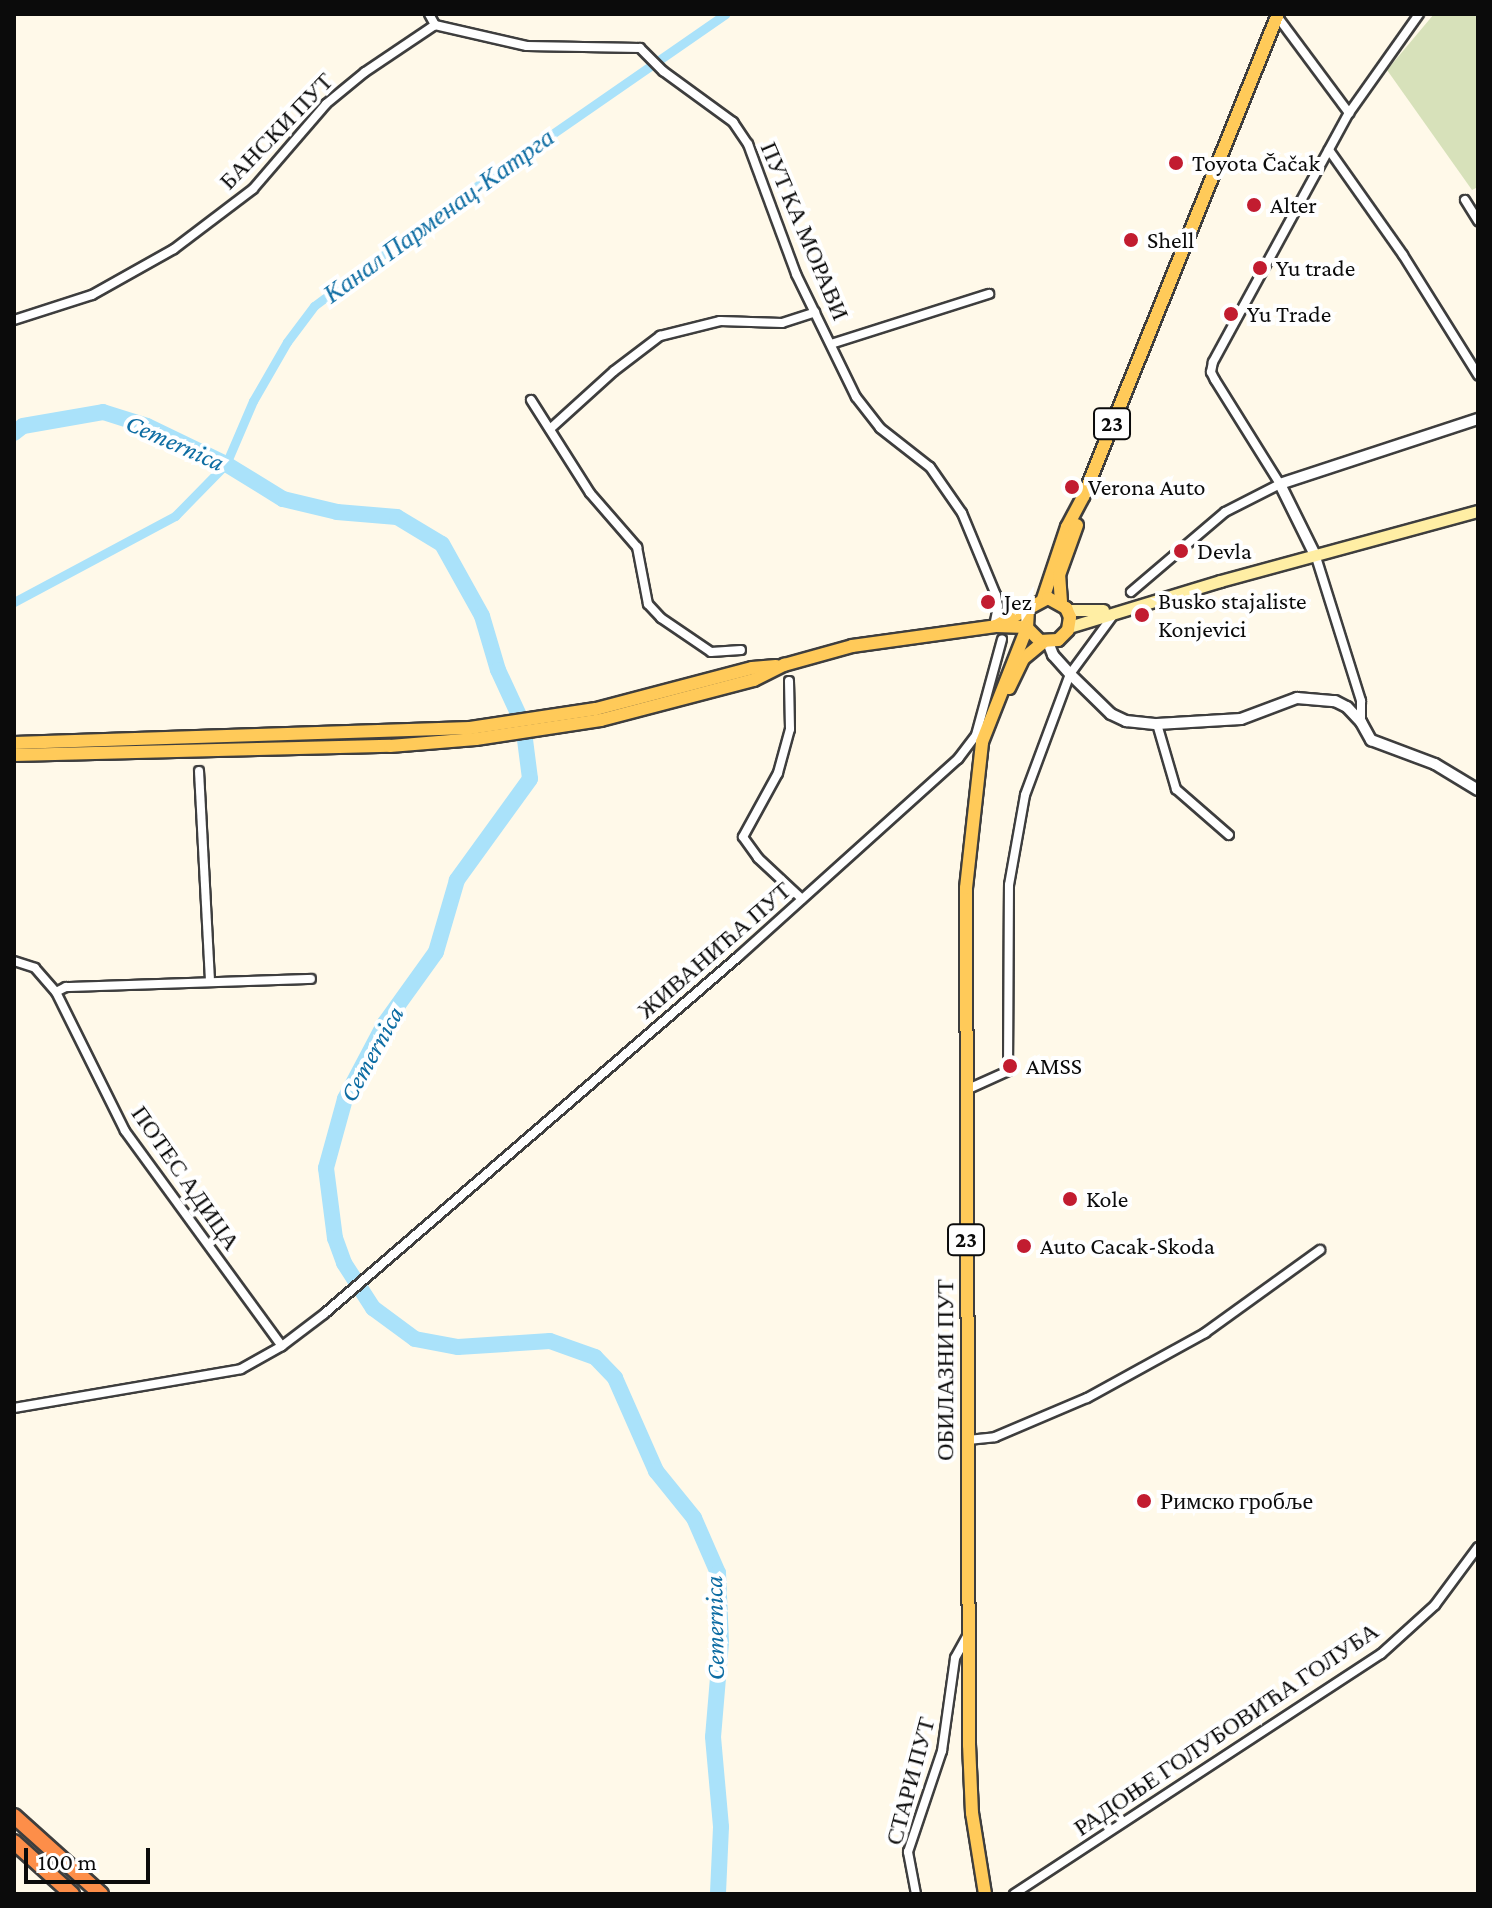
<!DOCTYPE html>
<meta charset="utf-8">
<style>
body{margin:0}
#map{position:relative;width:1492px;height:1908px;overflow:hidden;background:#fff9e9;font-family:"Crimson Pro",serif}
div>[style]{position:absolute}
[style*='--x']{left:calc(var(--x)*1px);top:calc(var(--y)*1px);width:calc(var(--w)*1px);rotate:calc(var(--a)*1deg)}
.cemetery>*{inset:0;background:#d7e1ba}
.canal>*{height:9px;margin:-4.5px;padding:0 4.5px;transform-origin:4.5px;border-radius:4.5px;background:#aae2fa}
.river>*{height:16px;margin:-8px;padding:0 8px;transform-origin:8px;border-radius:8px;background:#aae2fa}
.roads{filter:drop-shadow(2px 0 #3e3e3e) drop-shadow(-2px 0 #3e3e3e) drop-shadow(0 2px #3e3e3e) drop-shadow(0 -2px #3e3e3e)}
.minor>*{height:8px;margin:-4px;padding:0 4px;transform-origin:4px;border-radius:4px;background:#fff}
.tertiary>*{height:10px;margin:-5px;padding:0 5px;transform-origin:5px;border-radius:5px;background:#fff}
.secondary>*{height:11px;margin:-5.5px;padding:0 5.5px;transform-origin:5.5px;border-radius:5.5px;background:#ffeea4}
.primary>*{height:12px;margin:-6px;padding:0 6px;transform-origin:6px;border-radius:6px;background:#ffca59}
.motorway>*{height:14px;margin:-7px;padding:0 7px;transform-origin:7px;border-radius:7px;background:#fd8e49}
.dots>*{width:22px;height:22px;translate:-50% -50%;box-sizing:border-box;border:4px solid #fff;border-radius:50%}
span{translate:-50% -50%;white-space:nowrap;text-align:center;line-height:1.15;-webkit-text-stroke:8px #fff;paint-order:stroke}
.shield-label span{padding:2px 6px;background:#fff;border:2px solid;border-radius:6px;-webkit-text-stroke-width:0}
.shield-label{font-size:22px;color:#0b0b0b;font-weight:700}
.street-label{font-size:24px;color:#0b0b0b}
.poi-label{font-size:24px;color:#0b0b0b}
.left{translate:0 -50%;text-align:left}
.water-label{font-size:26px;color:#0e6da3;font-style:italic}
.frame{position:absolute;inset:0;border:16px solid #0b0b0b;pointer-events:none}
.scale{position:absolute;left:24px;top:1848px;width:126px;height:36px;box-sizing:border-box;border:4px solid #0b0b0b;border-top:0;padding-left:10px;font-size:24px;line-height:28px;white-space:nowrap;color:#0b0b0b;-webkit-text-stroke:6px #fff;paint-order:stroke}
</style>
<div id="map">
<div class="cemetery">
<i style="clip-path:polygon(1434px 14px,1478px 14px,1478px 187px,1472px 190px,1387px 70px)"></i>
</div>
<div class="canal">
<i style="--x:14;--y:602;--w:183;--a:-28.1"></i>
<i style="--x:175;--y:516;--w:73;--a:-45.6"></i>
<i style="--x:226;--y:464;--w:69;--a:-66.8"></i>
<i style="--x:253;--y:401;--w:68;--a:-60"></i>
<i style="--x:287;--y:342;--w:45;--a:-53.1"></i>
<i style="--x:314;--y:306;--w:159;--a:-36.8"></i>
<i style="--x:441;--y:211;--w:346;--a:-34.7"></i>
</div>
<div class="river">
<i style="--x:14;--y:433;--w:11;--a:-38"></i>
<i style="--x:23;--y:426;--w:81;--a:-9.9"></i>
<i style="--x:103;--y:412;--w:46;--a:17.7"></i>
<i style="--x:147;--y:426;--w:88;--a:25.7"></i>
<i style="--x:226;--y:464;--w:67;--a:31.6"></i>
<i style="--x:283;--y:499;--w:56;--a:13.5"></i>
<i style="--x:337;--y:512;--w:60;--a:4.8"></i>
<i style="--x:397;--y:517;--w:52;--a:31"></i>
<i style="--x:442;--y:544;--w:82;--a:60.9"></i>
<i style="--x:482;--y:616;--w:56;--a:73.5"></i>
<i style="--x:498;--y:670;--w:60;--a:65.2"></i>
<i style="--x:523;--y:724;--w:55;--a:82.7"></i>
<i style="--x:530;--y:779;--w:125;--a:125.9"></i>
<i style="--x:457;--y:880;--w:75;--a:106.3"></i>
<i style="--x:436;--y:952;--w:87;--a:125.7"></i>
<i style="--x:385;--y:1023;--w:86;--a:117.8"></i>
<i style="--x:345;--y:1099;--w:72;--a:105.4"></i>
<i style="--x:326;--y:1168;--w:71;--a:82.7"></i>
<i style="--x:335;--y:1238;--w:27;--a:70"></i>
<i style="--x:344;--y:1263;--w:54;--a:57.2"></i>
<i style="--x:373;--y:1308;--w:52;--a:36.4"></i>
<i style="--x:415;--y:1339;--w:44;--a:10.5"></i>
<i style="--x:458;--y:1347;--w:92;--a:-3.7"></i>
<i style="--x:550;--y:1341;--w:48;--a:19.6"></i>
<i style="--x:595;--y:1357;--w:29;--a:46"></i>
<i style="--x:615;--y:1378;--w:102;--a:66.2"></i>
<i style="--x:656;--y:1471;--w:60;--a:51"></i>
<i style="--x:694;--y:1518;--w:60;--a:66.4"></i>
<i style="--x:718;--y:1573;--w:69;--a:87.5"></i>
<i style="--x:721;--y:1642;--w:95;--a:94.8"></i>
<i style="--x:713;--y:1737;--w:90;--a:84.9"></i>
<i style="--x:721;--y:1827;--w:67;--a:92.6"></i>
</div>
<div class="roads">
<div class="minor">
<i style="--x:429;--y:14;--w:13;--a:61"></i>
<i style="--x:435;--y:25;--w:94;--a:12.9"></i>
<i style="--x:527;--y:46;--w:113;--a:1"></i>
<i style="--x:640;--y:48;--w:33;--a:45"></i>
<i style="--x:663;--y:71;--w:87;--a:36.1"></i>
<i style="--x:733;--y:122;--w:27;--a:56"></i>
<i style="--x:748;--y:144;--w:139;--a:69.7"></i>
<i style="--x:796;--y:274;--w:137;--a:64"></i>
<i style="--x:856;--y:397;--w:39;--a:52"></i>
<i style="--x:880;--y:428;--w:63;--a:38"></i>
<i style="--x:930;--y:467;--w:56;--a:55.2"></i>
<i style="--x:962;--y:513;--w:89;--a:67.5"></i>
<i style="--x:996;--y:595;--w:11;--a:80"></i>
<i style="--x:998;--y:606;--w:20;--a:101"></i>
<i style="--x:1277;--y:16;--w:121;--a:53.4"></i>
<i style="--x:1329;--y:150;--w:128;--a:54.8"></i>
<i style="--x:1403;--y:255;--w:142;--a:58"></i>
<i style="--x:1465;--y:200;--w:25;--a:58"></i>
<i style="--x:14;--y:320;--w:82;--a:-17.8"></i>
<i style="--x:92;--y:295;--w:94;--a:-29.3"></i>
<i style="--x:174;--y:249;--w:99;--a:-37.2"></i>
<i style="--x:253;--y:189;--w:112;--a:-49.3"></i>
<i style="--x:326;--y:104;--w:50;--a:-39.4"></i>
<i style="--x:365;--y:72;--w:84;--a:-33.9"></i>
<i style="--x:831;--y:344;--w:166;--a:-17.6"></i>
<i style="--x:531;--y:400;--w:110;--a:57.6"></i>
<i style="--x:590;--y:493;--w:72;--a:49"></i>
<i style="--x:637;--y:547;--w:58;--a:79.1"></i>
<i style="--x:648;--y:604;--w:19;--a:47"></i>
<i style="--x:661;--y:618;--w:60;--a:34.2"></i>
<i style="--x:711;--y:652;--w:30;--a:-4"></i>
<i style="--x:550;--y:429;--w:86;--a:-42.2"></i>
<i style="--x:614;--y:371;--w:58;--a:-37.3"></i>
<i style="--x:660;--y:336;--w:62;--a:-14"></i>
<i style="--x:720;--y:321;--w:62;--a:1.8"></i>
<i style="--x:782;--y:323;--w:35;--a:-18"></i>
<i style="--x:1316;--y:557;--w:151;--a:72.6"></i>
<i style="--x:1361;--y:701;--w:21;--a:90"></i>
<i style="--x:1131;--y:592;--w:123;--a:-40.4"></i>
<i style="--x:1225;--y:512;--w:62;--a:-27"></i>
<i style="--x:1280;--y:484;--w:123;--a:-122"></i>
<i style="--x:1215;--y:380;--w:9;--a:-117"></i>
<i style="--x:1211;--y:372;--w:10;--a:-79"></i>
<i style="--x:1213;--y:362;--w:284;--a:-61.4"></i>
<i style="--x:1349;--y:113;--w:121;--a:-54.7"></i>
<i style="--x:789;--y:681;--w:48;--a:88.8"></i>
<i style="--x:790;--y:729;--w:46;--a:105.3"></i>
<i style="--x:778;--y:773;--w:73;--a:118.7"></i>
<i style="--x:743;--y:837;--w:26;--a:54"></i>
<i style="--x:758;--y:858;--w:60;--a:43"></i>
<i style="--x:1157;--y:724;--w:68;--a:73.7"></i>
<i style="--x:1176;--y:789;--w:70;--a:41"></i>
<i style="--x:199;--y:771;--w:209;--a:87"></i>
<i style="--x:14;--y:961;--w:22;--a:18"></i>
<i style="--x:35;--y:968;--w:32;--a:49"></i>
<i style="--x:56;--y:992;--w:155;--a:63.6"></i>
<i style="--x:125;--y:1131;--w:266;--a:53.9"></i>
<i style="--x:56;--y:992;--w:11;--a:-27"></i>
<i style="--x:66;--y:987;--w:245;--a:-1.9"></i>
<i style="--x:966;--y:1090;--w:46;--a:-24.3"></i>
<i style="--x:1008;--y:1071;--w:186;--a:-89.7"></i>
<i style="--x:1009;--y:885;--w:91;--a:-79.9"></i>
<i style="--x:1025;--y:795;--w:129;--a:-69.6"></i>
<i style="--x:1070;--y:674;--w:74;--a:-53.7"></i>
<i style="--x:14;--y:1408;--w:230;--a:-9.7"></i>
<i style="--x:241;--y:1369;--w:47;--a:-29.3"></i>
<i style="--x:282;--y:1346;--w:53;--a:-37.3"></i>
<i style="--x:324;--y:1314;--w:548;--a:-40.78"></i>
<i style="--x:739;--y:956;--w:295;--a:-42"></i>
<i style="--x:958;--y:759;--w:30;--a:-53"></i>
<i style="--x:976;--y:735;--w:99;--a:-74.8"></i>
<i style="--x:968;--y:1440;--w:27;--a:-6"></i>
<i style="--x:995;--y:1437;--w:100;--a:-23"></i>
<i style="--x:1087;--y:1398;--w:135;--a:-28.8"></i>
<i style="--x:1205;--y:1333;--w:142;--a:-35.8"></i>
<i style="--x:916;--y:1894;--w:43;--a:-100.8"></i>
<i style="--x:908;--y:1852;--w:107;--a:-71.4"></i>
<i style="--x:942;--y:1751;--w:94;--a:-82"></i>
<i style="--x:955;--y:1658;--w:26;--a:-61"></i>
<i style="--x:1014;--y:1894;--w:439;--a:-33.2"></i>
<i style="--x:1381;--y:1654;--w:73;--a:-42.2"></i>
<i style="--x:1435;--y:1605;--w:72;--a:-53.4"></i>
</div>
<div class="tertiary">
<i style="--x:1316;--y:557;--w:81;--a:-116.3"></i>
<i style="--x:1280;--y:484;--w:208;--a:-18.2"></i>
<i style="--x:1048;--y:642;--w:14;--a:69"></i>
<i style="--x:1053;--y:655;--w:25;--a:48"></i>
<i style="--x:1070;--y:674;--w:57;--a:44.3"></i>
<i style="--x:1111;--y:714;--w:17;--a:25"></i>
<i style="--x:1126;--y:721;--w:31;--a:6"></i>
<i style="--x:1157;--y:724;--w:84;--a:-3.4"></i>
<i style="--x:1241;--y:719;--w:60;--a:-20.6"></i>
<i style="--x:1297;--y:698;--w:38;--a:5"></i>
<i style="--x:1335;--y:701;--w:13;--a:27"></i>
<i style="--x:1347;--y:707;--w:21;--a:47"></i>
<i style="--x:1361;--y:722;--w:21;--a:61"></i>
<i style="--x:1371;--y:740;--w:68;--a:20.6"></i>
<i style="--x:1435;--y:764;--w:50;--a:31.2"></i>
</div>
<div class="secondary">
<i style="--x:1068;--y:610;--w:35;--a:0"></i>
<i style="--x:1069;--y:627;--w:158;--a:-16.9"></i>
<i style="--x:1220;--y:581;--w:267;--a:-15.2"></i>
</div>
<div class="primary">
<i style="--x:1043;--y:599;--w:76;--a:-71.6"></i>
<i style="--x:1067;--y:527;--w:36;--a:-62"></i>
<i style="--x:1084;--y:495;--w:519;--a:-68.03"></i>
<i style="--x:1061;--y:602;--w:27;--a:-94"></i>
<i style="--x:1059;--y:575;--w:53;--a:-70.2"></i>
<i style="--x:996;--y:626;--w:59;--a:-28.3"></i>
<i style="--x:1048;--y:598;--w:21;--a:29"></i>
<i style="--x:1066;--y:608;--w:10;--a:66"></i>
<i style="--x:1070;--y:617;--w:13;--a:99"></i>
<i style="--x:1068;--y:630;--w:14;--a:135"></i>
<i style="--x:1058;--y:640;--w:18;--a:177"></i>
<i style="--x:1040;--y:641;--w:18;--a:-135"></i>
<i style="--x:1027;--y:628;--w:18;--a:-87"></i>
<i style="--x:1009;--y:688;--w:32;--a:-64"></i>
<i style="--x:1023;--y:659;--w:26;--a:-40"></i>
<i style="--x:14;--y:743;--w:456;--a:-1.9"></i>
<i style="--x:470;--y:728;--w:127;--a:-8.6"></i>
<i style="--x:596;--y:709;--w:161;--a:-14.7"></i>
<i style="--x:752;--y:668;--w:24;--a:-5"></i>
<i style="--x:14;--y:755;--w:376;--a:-1.4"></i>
<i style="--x:390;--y:746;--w:86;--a:-4.7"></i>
<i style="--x:476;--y:739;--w:126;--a:-8.6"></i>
<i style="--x:601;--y:720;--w:158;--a:-14.7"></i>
<i style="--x:754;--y:680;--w:34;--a:-27"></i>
<i style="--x:784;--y:665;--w:71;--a:-15.6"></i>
<i style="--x:852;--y:646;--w:145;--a:-7.9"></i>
<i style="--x:996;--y:626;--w:31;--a:2"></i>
<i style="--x:985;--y:1894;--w:82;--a:-99.1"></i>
<i style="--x:972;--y:1813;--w:68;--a:-92.5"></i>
<i style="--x:969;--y:1745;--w:857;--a:-90.2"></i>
<i style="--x:966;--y:888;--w:147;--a:-83.7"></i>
<i style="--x:982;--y:742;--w:123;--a:-68.5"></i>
</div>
<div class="motorway">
<i style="--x:14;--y:1816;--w:117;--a:41.9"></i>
<i style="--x:14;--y:1842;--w:78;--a:41.9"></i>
</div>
</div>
<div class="dots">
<i style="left:1176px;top:163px;background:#c21c30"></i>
<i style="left:1254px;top:205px;background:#c21c30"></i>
<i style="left:1131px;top:240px;background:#c21c30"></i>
<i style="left:1260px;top:268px;background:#c21c30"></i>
<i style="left:1231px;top:314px;background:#c21c30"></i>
<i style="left:1072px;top:487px;background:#c21c30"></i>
<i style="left:1181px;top:551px;background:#c21c30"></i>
<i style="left:988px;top:602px;background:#c21c30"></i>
<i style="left:1142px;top:615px;background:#c21c30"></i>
<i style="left:1010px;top:1066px;background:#c21c30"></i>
<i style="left:1070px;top:1199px;background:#c21c30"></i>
<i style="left:1024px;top:1246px;background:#c21c30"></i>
<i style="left:1144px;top:1501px;background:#c21c30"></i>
</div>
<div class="shield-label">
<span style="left:1112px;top:424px">23</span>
<span style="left:966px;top:1240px">23</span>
</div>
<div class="street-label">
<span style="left:276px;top:131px;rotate:-46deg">БАНСКИ ПУТ</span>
<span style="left:805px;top:231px;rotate:67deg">ПУТ КА МОРАВИ</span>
<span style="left:714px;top:950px;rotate:-41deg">ЖИВАНИЋА ПУТ</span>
<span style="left:186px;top:1178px;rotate:55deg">ПОТЕС АДИЦА</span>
<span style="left:945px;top:1370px;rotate:-90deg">ОБИЛАЗНИ ПУТ</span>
<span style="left:1226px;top:1729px;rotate:-34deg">РАДОЊЕ ГОЛУБОВИЋА ГОЛУБА</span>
<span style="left:910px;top:1781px;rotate:-75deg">СТАРИ ПУТ</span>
</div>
<div class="poi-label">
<span class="left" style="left:1192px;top:163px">Toyota Čačak</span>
<span class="left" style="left:1270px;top:205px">Alter</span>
<span class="left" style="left:1147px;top:240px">Shell</span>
<span class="left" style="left:1276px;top:268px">Yu trade</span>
<span class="left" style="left:1247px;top:314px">Yu Trade</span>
<span class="left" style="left:1088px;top:487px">Verona Auto</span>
<span class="left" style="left:1197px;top:551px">Devla</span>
<span class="left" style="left:1158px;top:615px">Busko stajaliste<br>Konjevici</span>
<span class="left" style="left:1004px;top:602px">Jez</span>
<span class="left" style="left:1026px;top:1066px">AMSS</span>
<span class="left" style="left:1086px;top:1199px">Kole</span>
<span class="left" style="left:1040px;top:1246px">Auto Cacak-Skoda</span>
<span class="left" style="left:1160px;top:1501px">Римско гробље</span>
</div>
<div class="water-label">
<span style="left:439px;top:216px;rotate:-36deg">Канал Парменац-Катрга</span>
<span style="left:175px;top:443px;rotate:24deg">Cemernica</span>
<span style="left:372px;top:1054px;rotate:-61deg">Cemernica</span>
<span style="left:715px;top:1628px;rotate:-91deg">Cemernica</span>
</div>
<div class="frame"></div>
<div class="scale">100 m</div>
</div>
